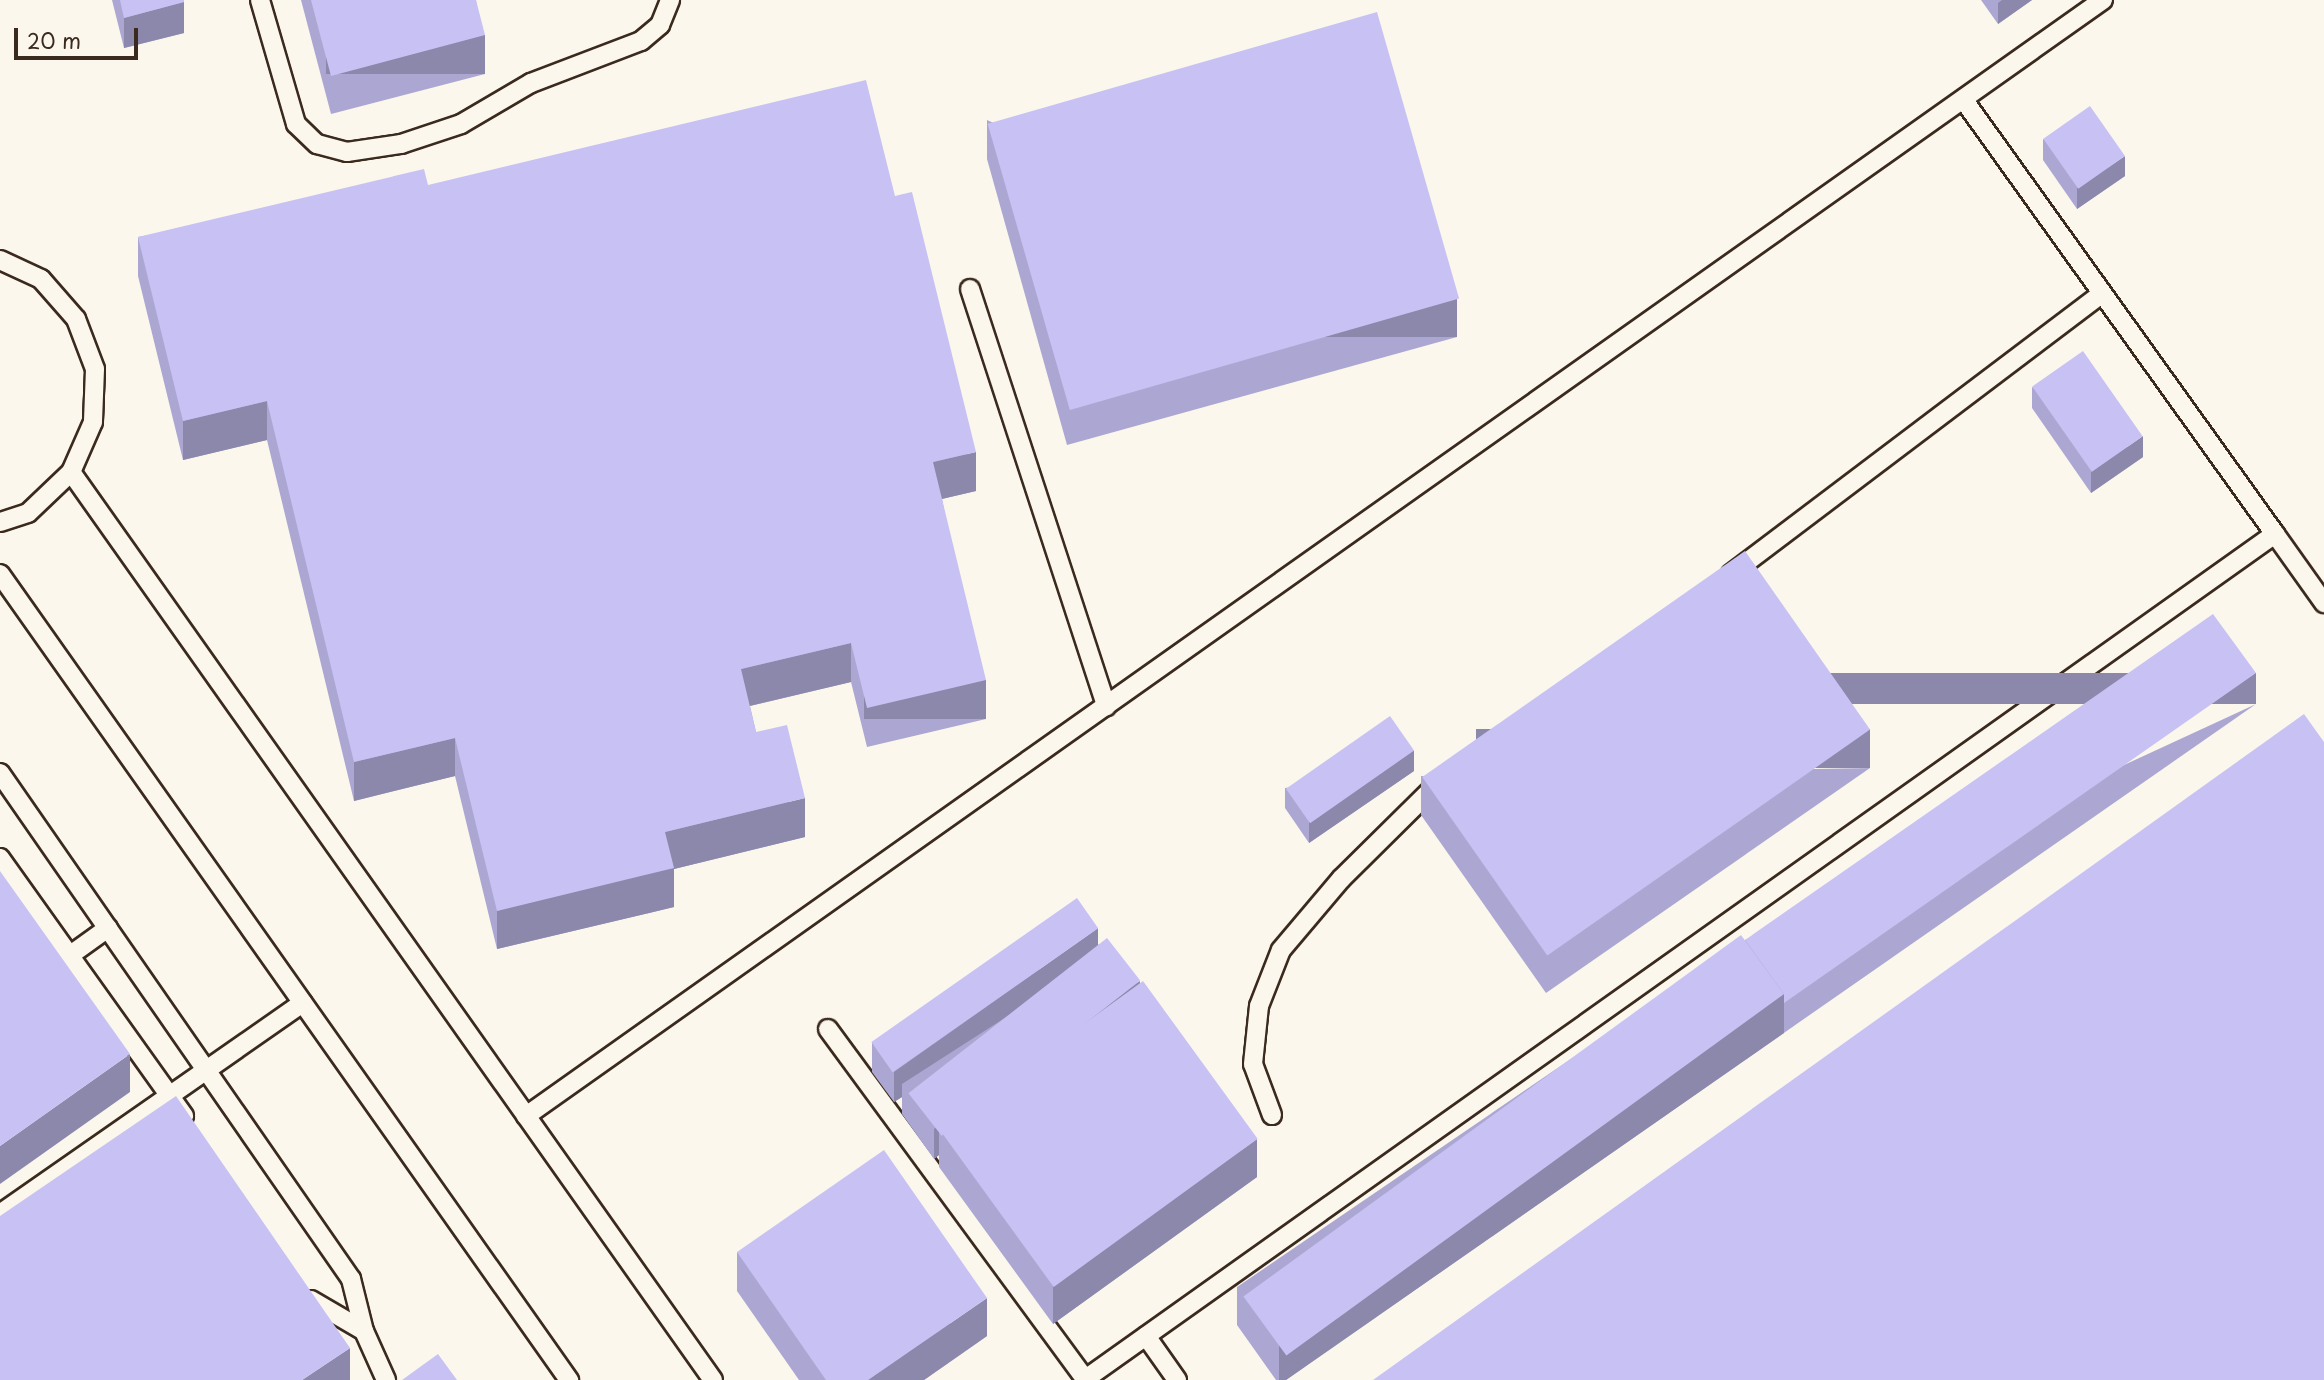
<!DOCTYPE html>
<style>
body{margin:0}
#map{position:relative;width:2324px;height:1380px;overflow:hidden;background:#fbf7ec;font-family:"Playpen Sans",sans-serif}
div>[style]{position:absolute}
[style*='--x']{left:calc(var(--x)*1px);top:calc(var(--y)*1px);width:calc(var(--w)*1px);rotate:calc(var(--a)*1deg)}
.roads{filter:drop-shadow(2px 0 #3b2a1e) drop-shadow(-2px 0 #3b2a1e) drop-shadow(0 2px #3b2a1e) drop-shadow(0 -2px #3b2a1e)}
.service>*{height:18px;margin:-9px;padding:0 9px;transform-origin:9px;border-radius:9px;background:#fbf7ec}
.wall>*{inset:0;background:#aca7d2}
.shaded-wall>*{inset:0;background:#8c88ab;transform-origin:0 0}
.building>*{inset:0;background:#c8c2f4;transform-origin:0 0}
span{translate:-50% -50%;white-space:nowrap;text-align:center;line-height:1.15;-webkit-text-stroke:6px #fbf7ec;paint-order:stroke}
.scale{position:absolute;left:14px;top:28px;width:124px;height:32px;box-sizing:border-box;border:4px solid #3b2a1e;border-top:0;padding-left:9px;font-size:21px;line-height:24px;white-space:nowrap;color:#3b2a1e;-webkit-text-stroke:5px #fbf7ec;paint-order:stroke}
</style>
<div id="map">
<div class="roads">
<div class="service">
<i style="--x:260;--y:0;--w:129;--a:73.8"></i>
<i style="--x:296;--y:124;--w:29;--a:44"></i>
<i style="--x:317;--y:144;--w:31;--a:15"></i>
<i style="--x:347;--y:152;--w:55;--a:-8.4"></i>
<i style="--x:401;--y:144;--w:63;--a:-18.4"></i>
<i style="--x:461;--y:124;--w:81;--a:-30.4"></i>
<i style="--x:531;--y:83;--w:118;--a:-20.9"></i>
<i style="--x:641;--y:41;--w:25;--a:-40"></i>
<i style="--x:660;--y:25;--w:27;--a:-68"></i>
<i style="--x:0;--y:260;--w:45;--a:24.9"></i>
<i style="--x:41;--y:279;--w:53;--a:48.8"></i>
<i style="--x:76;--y:319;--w:53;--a:69.2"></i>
<i style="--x:95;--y:369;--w:53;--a:92.2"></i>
<i style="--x:93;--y:422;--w:55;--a:113.7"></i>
<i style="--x:71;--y:472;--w:59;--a:136.4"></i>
<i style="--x:28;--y:513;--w:29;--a:162"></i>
<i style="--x:970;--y:289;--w:439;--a:71.9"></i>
<i style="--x:71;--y:472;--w:1112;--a:54.74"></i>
<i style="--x:2275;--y:534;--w:85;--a:54.6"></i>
<i style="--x:0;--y:574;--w:987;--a:54.78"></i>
<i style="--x:1731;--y:574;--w:465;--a:-37.1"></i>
<i style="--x:0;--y:773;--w:616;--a:55.25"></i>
<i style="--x:351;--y:1279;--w:54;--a:76"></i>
<i style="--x:364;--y:1331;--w:54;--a:65.8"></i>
<i style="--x:0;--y:858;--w:317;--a:54.5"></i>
<i style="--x:69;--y:956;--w:48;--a:-35.7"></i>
<i style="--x:828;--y:1029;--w:434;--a:53.7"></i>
<i style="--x:1272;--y:1115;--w:54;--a:-110.4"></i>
<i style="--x:1253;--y:1064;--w:58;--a:-84.1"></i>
<i style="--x:1259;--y:1006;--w:60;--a:-68.6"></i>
<i style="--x:1281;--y:950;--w:93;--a:-49.8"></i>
<i style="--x:1341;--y:879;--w:136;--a:-44.7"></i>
<i style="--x:526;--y:1116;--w:1932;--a:-35.29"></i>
<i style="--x:0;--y:1214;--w:369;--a:-34.9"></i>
<i style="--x:311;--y:1300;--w:61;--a:30.3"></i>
<i style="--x:1146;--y:1336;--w:54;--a:54.8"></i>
<i style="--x:1084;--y:1380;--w:1461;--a:-35.39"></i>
<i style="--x:2275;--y:534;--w:535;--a:-125.65"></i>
</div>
</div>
<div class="wall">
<i style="clip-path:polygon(112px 0,184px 0,184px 33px,124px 48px)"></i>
<i style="clip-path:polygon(301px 0,476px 0,485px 74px,331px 114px)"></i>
<i style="clip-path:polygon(1981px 0,2032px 0,1998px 24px)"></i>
<i style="clip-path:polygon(987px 120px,1457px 337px,1067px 445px,987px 159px)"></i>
<i style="clip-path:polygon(2043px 139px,2125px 176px,2077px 209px,2043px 160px)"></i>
<i style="clip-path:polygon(428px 185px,895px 196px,976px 491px,942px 499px,986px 719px,867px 747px,851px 682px,750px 706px,756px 732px,805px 837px,674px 869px,674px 907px,497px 949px,455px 776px,354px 801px,267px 440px,183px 460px,138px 276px,138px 237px)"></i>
<i style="clip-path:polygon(2032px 387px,2143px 457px,2091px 493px,2032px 408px)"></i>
<i style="clip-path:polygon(2256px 704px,1286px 1380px,1276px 1380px,1237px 1325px,1237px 1287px,1745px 940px)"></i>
<i style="clip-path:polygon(1870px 768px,1546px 993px,1421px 815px,1421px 776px)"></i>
<i style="clip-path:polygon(1414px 771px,1309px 843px,1285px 808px,1285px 788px)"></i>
<i style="clip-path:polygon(1098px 944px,1140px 984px,1257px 1177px,1053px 1324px,939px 1167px,939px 1155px,934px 1159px,902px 1114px,902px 1097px,894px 1102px,872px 1072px,872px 1042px)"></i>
<i style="clip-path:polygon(737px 1252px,987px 1336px,924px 1380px,799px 1380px,737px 1291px)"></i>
</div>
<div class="shaded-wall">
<i style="clip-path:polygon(2002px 0,2032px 0,1998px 24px,1998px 3px)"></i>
<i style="clip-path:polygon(184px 2px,184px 33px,124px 48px,124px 18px)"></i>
<i style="left:485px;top:35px;width:39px;height:159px;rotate:90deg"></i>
<i style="clip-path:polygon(2125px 156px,2125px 176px,2077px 209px,2077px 188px)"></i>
<i style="left:1457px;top:299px;width:38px;height:404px;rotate:90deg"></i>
<i style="clip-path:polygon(267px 401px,267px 440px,183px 460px,183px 421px)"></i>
<i style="clip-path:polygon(2143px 436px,2143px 457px,2091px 493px,2091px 472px)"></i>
<i style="clip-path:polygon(976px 452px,976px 491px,933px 501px,933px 462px)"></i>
<i style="clip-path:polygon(851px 643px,851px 682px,741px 708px,741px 669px)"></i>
<i style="left:2256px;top:673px;width:31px;height:576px;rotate:90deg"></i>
<i style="left:986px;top:680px;width:39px;height:122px;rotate:90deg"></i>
<i style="left:1870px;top:729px;width:39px;height:394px;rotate:90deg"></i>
<i style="clip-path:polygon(455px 738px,455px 776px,354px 801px,354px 762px)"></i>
<i style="clip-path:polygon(1414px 750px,1414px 771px,1309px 843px,1309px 822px)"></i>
<i style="clip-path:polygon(805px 798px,805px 837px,674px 869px,674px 907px,497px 949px,497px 911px,665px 832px)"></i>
<i style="clip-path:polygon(1098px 928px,1098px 958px,902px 1084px,902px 1097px,894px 1102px,894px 1072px)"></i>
<i style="clip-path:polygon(1140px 981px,1140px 1012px,939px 1129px,939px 1155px,934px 1159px,934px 1129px)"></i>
<i style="clip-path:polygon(1784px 994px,1784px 1033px,1286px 1380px,1279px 1380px,1279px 1346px)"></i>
<i style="clip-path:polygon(130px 1054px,130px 1092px,0 1184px,0 1146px)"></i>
<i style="clip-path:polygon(1257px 1139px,1257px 1177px,1053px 1324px,1053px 1285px)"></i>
<i style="clip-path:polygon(987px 1298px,987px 1336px,924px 1380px,868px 1380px)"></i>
<i style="clip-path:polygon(350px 1348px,350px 1380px,302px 1380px)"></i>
</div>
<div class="building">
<i style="clip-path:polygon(120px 0,184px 0,184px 2px,124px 18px)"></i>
<i style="clip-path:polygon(311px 0,476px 0,485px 35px,331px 76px)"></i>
<i style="left:1377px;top:12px;width:298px;height:405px;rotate:74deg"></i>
<i style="clip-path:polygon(866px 80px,895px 196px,912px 192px,976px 452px,933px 462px,986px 680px,867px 708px,851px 643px,741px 669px,756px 732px,787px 725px,805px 798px,665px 832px,674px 868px,497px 911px,455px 738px,354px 762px,267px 401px,183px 421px,138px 237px,424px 169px,428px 185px)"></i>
<i style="left:2090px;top:106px;width:61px;height:57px;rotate:55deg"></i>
<i style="left:2083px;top:351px;width:104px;height:62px;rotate:55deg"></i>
<i style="left:1745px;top:551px;width:218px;height:394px;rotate:55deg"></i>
<i style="clip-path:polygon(2213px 614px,2256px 673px,1784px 1003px,1784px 994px,1745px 940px)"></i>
<i style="clip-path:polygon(2304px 714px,2324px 742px,2324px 1380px,1373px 1380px)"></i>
<i style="left:1390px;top:716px;width:42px;height:127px;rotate:55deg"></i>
<i style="clip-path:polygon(0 871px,130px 1054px,0 1146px)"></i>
<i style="left:1077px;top:898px;width:37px;height:251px;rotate:55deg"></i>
<i style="left:1741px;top:935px;width:73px;height:615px;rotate:54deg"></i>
<i style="left:1107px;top:938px;width:54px;height:252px;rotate:52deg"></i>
<i style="left:1143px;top:981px;width:195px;height:252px;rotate:54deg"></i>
<i style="clip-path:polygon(176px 1096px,350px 1348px,302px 1380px,0 1380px,0 1216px)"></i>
<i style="clip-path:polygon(884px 1150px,987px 1298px,868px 1380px,826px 1380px,737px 1252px)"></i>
<i style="clip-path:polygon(438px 1354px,457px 1380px,402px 1380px)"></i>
</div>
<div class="scale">20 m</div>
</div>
